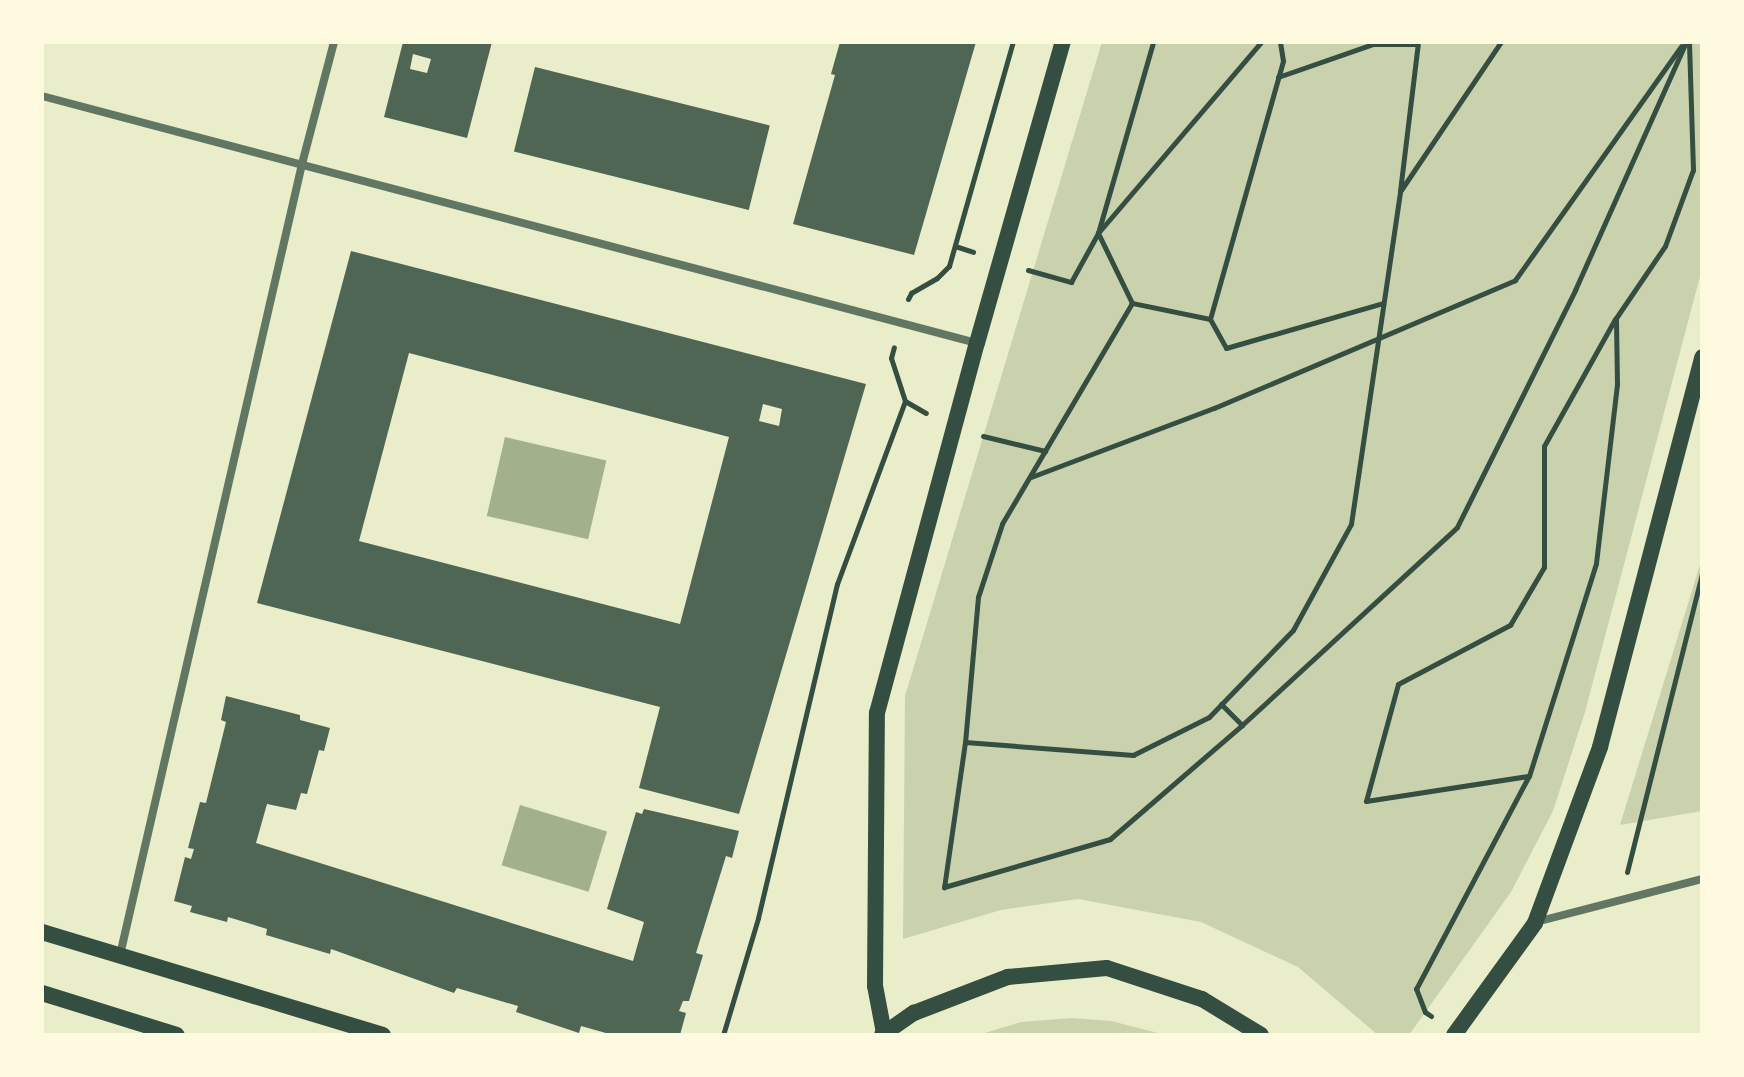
<!DOCTYPE html>
<style>
body{margin:0}
#map{position:relative;width:1744px;height:1077px;overflow:hidden;background:#e9edc9;font-family:"Open Sans",sans-serif}
div>[style]{position:absolute}
[style*='--x']{left:calc(var(--x)*1px);top:calc(var(--y)*1px);width:calc(var(--w)*1px);rotate:calc(var(--a)*1deg)}
.green>*{inset:0;background:#cad2ad}
.water>*{inset:0;background:#a3b18a;transform-origin:0 0}
.building>*{inset:0;background:#4f6655;transform-origin:0 0}
.path>*{height:5px;margin:-2.5px;padding:0 2.5px;transform-origin:2.5px;border-radius:2.5px;background:#344e41}
.minor>*{height:8px;margin:-4px;padding:0 4px;transform-origin:4px;border-radius:4px;background:#617663}
.secondary>*{height:16px;margin:-8px;padding:0 8px;transform-origin:8px;border-radius:8px;background:#344e41}
span{translate:-50% -50%;white-space:nowrap;text-align:center;line-height:1.15;-webkit-text-stroke:8px #fefae0;paint-order:stroke}
.frame{position:absolute;inset:0;border:44px solid #fefae0;pointer-events:none}
</style>
<div id="map">
<div class="green">
<i style="clip-path:polygon(1102px 42px,1702px 42px,1702px 269px,1585px 712px,1553px 811px,1511px 892px,1409px 1035px,1378px 1035px,1298px 967px,1201px 922px,1078px 899px,1001px 910px,903px 939px,905px 696px)"></i>
<i style="clip-path:polygon(1702px 558px,1702px 811px,1620px 825px)"></i>
<i style="clip-path:polygon(1072px 1018px,1111px 1021px,1166px 1035px,978px 1035px,1021px 1022px)"></i>
</div>
<div class="water">
<i style="left:505px;top:437px;width:104px;height:81px;rotate:13deg"></i>
<i style="left:520px;top:805px;width:91px;height:63px;rotate:17deg"></i>
</div>
<div class="building">
<i style="clip-path:polygon(evenodd,403px 42px,492px 42px,467px 138px,384px 117px,403px 42px,413px 54px,431px 59px,427px 73px,410px 69px,413px 54px)"></i>
<i style="clip-path:polygon(840px 42px,976px 42px,914px 255px,793px 224px,835px 75px,831px 74px)"></i>
<i style="left:535px;top:67px;width:242px;height:87px;rotate:14deg"></i>
<i style="clip-path:polygon(evenodd,351px 251px,866px 384px,739px 814px,639px 788px,660px 707px,257px 603px,351px 251px,409px 353px,729px 437px,680px 624px,359px 541px,409px 353px,351px 251px,763px 404px,782px 409px,779px 426px,759px 421px,763px 404px)"></i>
<i style="clip-path:polygon(226px 696px,300px 715px,300px 720px,330px 728px,324px 751px,319px 750px,307px 794px,301px 793px,296px 810px,267px 804px,256px 843px,633px 961px,644px 922px,607px 909px,636px 812px,642px 814px,644px 809px,739px 831px,732px 858px,726px 856px,696px 953px,703px 955px,689px 1001px,683px 1001px,679px 1011px,686px 1013px,680px 1035px,613px 1035px,581px 1026px,579px 1033px,516px 1012px,518px 1006px,457px 988px,454px 993px,331px 949px,330px 954px,266px 935px,267px 929px,228px 917px,227px 922px,190px 912px,192px 906px,174px 901px,185px 857px,191px 859px,194px 849px,188px 848px,200px 802px,206px 803px,226px 722px,221px 720px)"></i>
</div>
<div class="path">
<i style="--x:1280;--y:42;--w:19;--a:81"></i>
<i style="--x:1283;--y:61;--w:268;--a:105.8"></i>
<i style="--x:1210;--y:319;--w:80;--a:-168.4"></i>
<i style="--x:1132;--y:303;--w:256;--a:120.5"></i>
<i style="--x:1002;--y:524;--w:77;--a:108.2"></i>
<i style="--x:978;--y:597;--w:146;--a:95.1"></i>
<i style="--x:965;--y:742;--w:169;--a:4.4"></i>
<i style="--x:1133;--y:755;--w:85;--a:-26.6"></i>
<i style="--x:1209;--y:717;--w:121;--a:-46"></i>
<i style="--x:1293;--y:630;--w:121;--a:-61.3"></i>
<i style="--x:1351;--y:524;--w:337;--a:-81.6"></i>
<i style="--x:1400;--y:191;--w:150;--a:-83.1"></i>
<i style="--x:1278;--y:77;--w:101;--a:-19.2"></i>
<i style="--x:1373;--y:44;--w:44;--a:0"></i>
<i style="--x:1401;--y:190;--w:179;--a:-56"></i>
<i style="--x:955;--y:246;--w:19;--a:18"></i>
<i style="--x:1028;--y:270;--w:45;--a:15.6"></i>
<i style="--x:1071;--y:282;--w:56;--a:-61.1"></i>
<i style="--x:1098;--y:233;--w:199;--a:-73.9"></i>
<i style="--x:908;--y:299;--w:7;--a:-63"></i>
<i style="--x:911;--y:293;--w:30;--a:-30"></i>
<i style="--x:937;--y:278;--w:17;--a:-45"></i>
<i style="--x:949;--y:266;--w:233;--a:-74.1"></i>
<i style="--x:1132;--y:303;--w:78;--a:-115.9"></i>
<i style="--x:1098;--y:233;--w:251;--a:-49.5"></i>
<i style="--x:1210;--y:319;--w:33;--a:61"></i>
<i style="--x:1226;--y:348;--w:163;--a:-16"></i>
<i style="--x:905;--y:401;--w:24;--a:30"></i>
<i style="--x:983;--y:436;--w:64;--a:13.6"></i>
<i style="--x:1031;--y:477;--w:196;--a:-20.7"></i>
<i style="--x:1214;--y:408;--w:327;--a:-23"></i>
<i style="--x:1515;--y:280;--w:287;--a:-54.6"></i>
<i style="--x:1221;--y:704;--w:30;--a:45"></i>
<i style="--x:965;--y:742;--w:147;--a:98.2"></i>
<i style="--x:944;--y:887;--w:173;--a:-16.1"></i>
<i style="--x:1110;--y:839;--w:174;--a:-40.8"></i>
<i style="--x:1242;--y:725;--w:292;--a:-42.6"></i>
<i style="--x:1457;--y:527;--w:265;--a:-63.5"></i>
<i style="--x:1575;--y:290;--w:272;--a:-65.9"></i>
<i style="--x:1528;--y:776;--w:164;--a:171.2"></i>
<i style="--x:1366;--y:801;--w:121;--a:-74.7"></i>
<i style="--x:1398;--y:684;--w:127;--a:-27.8"></i>
<i style="--x:1510;--y:625;--w:67;--a:-59.6"></i>
<i style="--x:1544;--y:567;--w:121;--a:-90"></i>
<i style="--x:1544;--y:446;--w:145;--a:-60.8"></i>
<i style="--x:1627;--y:872;--w:307;--a:-75.9"></i>
<i style="--x:1431;--y:1016;--w:7;--a:-146"></i>
<i style="--x:1425;--y:1012;--w:25;--a:-111"></i>
<i style="--x:1416;--y:989;--w:241;--a:-62.1"></i>
<i style="--x:1529;--y:776;--w:223;--a:-72.5"></i>
<i style="--x:1596;--y:563;--w:180;--a:-83.3"></i>
<i style="--x:1617;--y:384;--w:66;--a:-90.9"></i>
<i style="--x:1616;--y:318;--w:87;--a:-55.8"></i>
<i style="--x:1665;--y:246;--w:81;--a:-69.8"></i>
<i style="--x:1693;--y:170;--w:128;--a:-91.8"></i>
<i style="--x:723;--y:1035;--w:122;--a:-73.3"></i>
<i style="--x:758;--y:918;--w:343;--a:-76.7"></i>
<i style="--x:837;--y:584;--w:195;--a:-69.6"></i>
<i style="--x:905;--y:401;--w:45;--a:-108"></i>
<i style="--x:891;--y:358;--w:11;--a:-75"></i>
</div>
<div class="minor">
<i style="--x:42;--y:96;--w:967;--a:14.8"></i>
<i style="--x:1536;--y:922;--w:171;--a:-14.5"></i>
<i style="--x:120;--y:955;--w:812;--a:-77.04"></i>
<i style="--x:302;--y:164;--w:126;--a:-75.3"></i>
</div>
<div class="secondary">
<i style="--x:42;--y:932;--w:356;--a:16.8"></i>
<i style="--x:42;--y:993;--w:141;--a:17.3"></i>
<i style="--x:884;--y:1033;--w:48;--a:-100.8"></i>
<i style="--x:875;--y:986;--w:273;--a:-89.6"></i>
<i style="--x:877;--y:713;--w:383;--a:-74.9"></i>
<i style="--x:977;--y:343;--w:313;--a:-74.1"></i>
<i style="--x:882;--y:1035;--w:39;--a:-35"></i>
<i style="--x:914;--y:1013;--w:101;--a:-21"></i>
<i style="--x:1008;--y:977;--w:99;--a:-5.2"></i>
<i style="--x:1107;--y:968;--w:100;--a:18.1"></i>
<i style="--x:1202;--y:999;--w:69;--a:31.4"></i>
<i style="--x:1454;--y:1035;--w:138;--a:-54.1"></i>
<i style="--x:1535;--y:923;--w:188;--a:-69.7"></i>
<i style="--x:1600;--y:747;--w:403;--a:-75.3"></i>
</div>
<div class="frame"></div>
</div>
